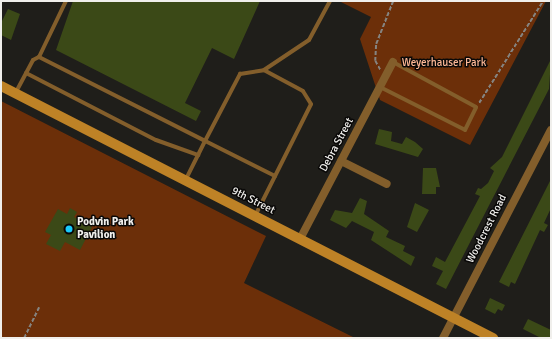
<!DOCTYPE html>
<style>
body{margin:0}
#map{position:relative;width:552px;height:339px;overflow:hidden;background:#1f1e1a;font-family:Signika,sans-serif}
div>[style]{position:absolute}
[style*='--x']{left:calc(var(--x)*1px);top:calc(var(--y)*1px);width:calc(var(--w)*1px);rotate:calc(var(--a)*1deg)}
.green>*{inset:0;background:#6c2f09}
.building>*{inset:0;background:#3b4917}
.path>*{height:1.5px;margin-top:-0.75px;transform-origin:0;background:repeating-linear-gradient(90deg,#858481 0 4px,transparent 0 6px)}
.lane>*{height:4px;margin:-2px;padding:0 2px;transform-origin:2px;border-radius:2px;background:#835e2b}
.street>*{height:8px;margin:-4px;padding:0 4px;transform-origin:4px;border-radius:4px;background:#835e2b}
.secondary>*{height:10px;margin:-5px;padding:0 5px;transform-origin:5px;border-radius:5px;background:#be8226}
.dots>*{width:11px;height:11px;translate:-50% -50%;box-sizing:border-box;border:2px solid #090807;border-radius:50%}
span{translate:-50% -50%;white-space:nowrap;text-align:center;line-height:1.15;-webkit-text-stroke:3px #090807;paint-order:stroke}
.park-label{font-size:11px;color:#ffb997}
.street-label{font-size:11px;color:#f0efec}
.poi-label{font-size:11px;color:#f0efec;font-weight:700}
.left{translate:0 -50%;text-align:left}
.frame{position:absolute;inset:0;border:2px solid #f0efec;pointer-events:none}
</style>
<div id="map">
<div class="green">
<i style="clip-path:polygon(339px 1px,546px 1px,470px 145px,380px 100px,360px 39px,371px 17px)"></i>
<i style="clip-path:polygon(1px 101px,266px 236px,244px 283px,355px 338px,1px 338px)"></i>
</div>
<div class="building">
<i style="clip-path:polygon(73px 1px,260px 1px,234px 59px,212px 48px,185px 103px,201px 111px,196px 121px,56px 50px)"></i>
<i style="clip-path:polygon(8px 9px,20px 14px,11px 40px,1px 35px,1px 23px)"></i>
<i style="clip-path:polygon(551px 59px,549px 89px,446px 289px,436px 284px,443px 271px,432px 266px,436px 257px,445px 262px,480px 196px,475px 194px,478px 188px,481px 189px,488px 183px,494px 171px,490px 168px,502px 157px)"></i>
<i style="clip-path:polygon(379px 129px,392px 132px,391px 141px,402px 144px,406px 137px,415px 142px,423px 149px,418px 157px,375px 144px)"></i>
<i style="clip-path:polygon(423px 168px,436px 168px,440px 187px,436px 187px,436px 194px,422px 194px)"></i>
<i style="clip-path:polygon(551px 179px,551px 208px,544px 223px,548px 225px,544px 232px,540px 230px,515px 284px,511px 282px,509px 287px,499px 282px)"></i>
<i style="clip-path:polygon(360px 198px,367px 201px,364px 214px,389px 231px,386px 237px,405px 246px,403px 251px,415px 257px,411px 266px,371px 240px,374px 232px,352px 221px,346px 228px,330px 220px,335px 210px,352px 213px)"></i>
<i style="clip-path:polygon(415px 203px,429px 210px,417px 232px,407px 227px)"></i>
<i style="clip-path:polygon(70px 208px,77px 212px,74px 217px,92px 227px,80px 250px,65px 242px,60px 251px,46px 244px,51px 235px,45px 232px,58px 209px,67px 214px)"></i>
<i style="clip-path:polygon(490px 298px,505px 305px,502px 311px,498px 309px,495px 314px,485px 309px)"></i>
<i style="clip-path:polygon(528px 319px,551px 330px,551px 338px,541px 338px,523px 329px)"></i>
</div>
<div class="path">
<i style="--x:380;--y:70;--w:10;--a:-119"></i>
<i style="--x:375;--y:61;--w:17;--a:-87"></i>
<i style="--x:376;--y:44;--w:46;--a:-68.4"></i>
<i style="--x:479;--y:103;--w:120;--a:-57.9"></i>
<i style="--x:24;--y:338;--w:34;--a:-64"></i>
</div>
<div class="lane">
<i style="--x:39;--y:57;--w:186;--a:26.8"></i>
<i style="--x:205;--y:141;--w:42;--a:116.6"></i>
<i style="--x:26;--y:73;--w:146;--a:27.3"></i>
<i style="--x:156;--y:140;--w:45;--a:19.7"></i>
<i style="--x:380;--y:87;--w:95;--a:26.8"></i>
<i style="--x:465;--y:130;--w:25;--a:-64"></i>
<i style="--x:476;--y:107;--w:94;--a:-151.5"></i>
<i style="--x:16;--y:92;--w:36;--a:-62"></i>
<i style="--x:33;--y:60;--w:7;--a:-27"></i>
<i style="--x:39;--y:57;--w:62;--a:-64.3"></i>
<i style="--x:275;--y:176;--w:78;--a:-153.4"></i>
<i style="--x:205;--y:141;--w:76;--a:-62.4"></i>
<i style="--x:240;--y:74;--w:24;--a:-9"></i>
<i style="--x:264;--y:70;--w:54;--a:-33.7"></i>
<i style="--x:309;--y:40;--w:44;--a:-61.7"></i>
<i style="--x:255;--y:216;--w:125;--a:-63.4"></i>
<i style="--x:311;--y:104;--w:15;--a:-122"></i>
<i style="--x:303;--y:91;--w:44;--a:-151.7"></i>
</div>
<div class="street">
<i style="--x:341;--y:161;--w:51;--a:26.6"></i>
<i style="--x:300;--y:239;--w:200;--a:-62.3"></i>
<i style="--x:443;--y:338;--w:234;--a:-62.6"></i>
</div>
<div class="secondary">
<i style="--x:1;--y:86;--w:553;--a:27.12"></i>
</div>
<div class="dots">
<i style="left:69px;top:229px;background:#19cafc"></i>
</div>
<div class="park-label">
<span style="left:444px;top:63px">Weyerhauser Park</span>
</div>
<div class="street-label">
<span style="left:337px;top:145px;rotate:-62deg">Debra Street</span>
<span style="left:253px;top:201px;rotate:27deg">9th Street</span>
<span style="left:487px;top:229px;rotate:-63deg">Woodcrest Road</span>
</div>
<div class="poi-label">
<span class="left" style="left:77px;top:229px">Podvin Park<br>Pavilion</span>
</div>
<div class="frame"></div>
</div>
